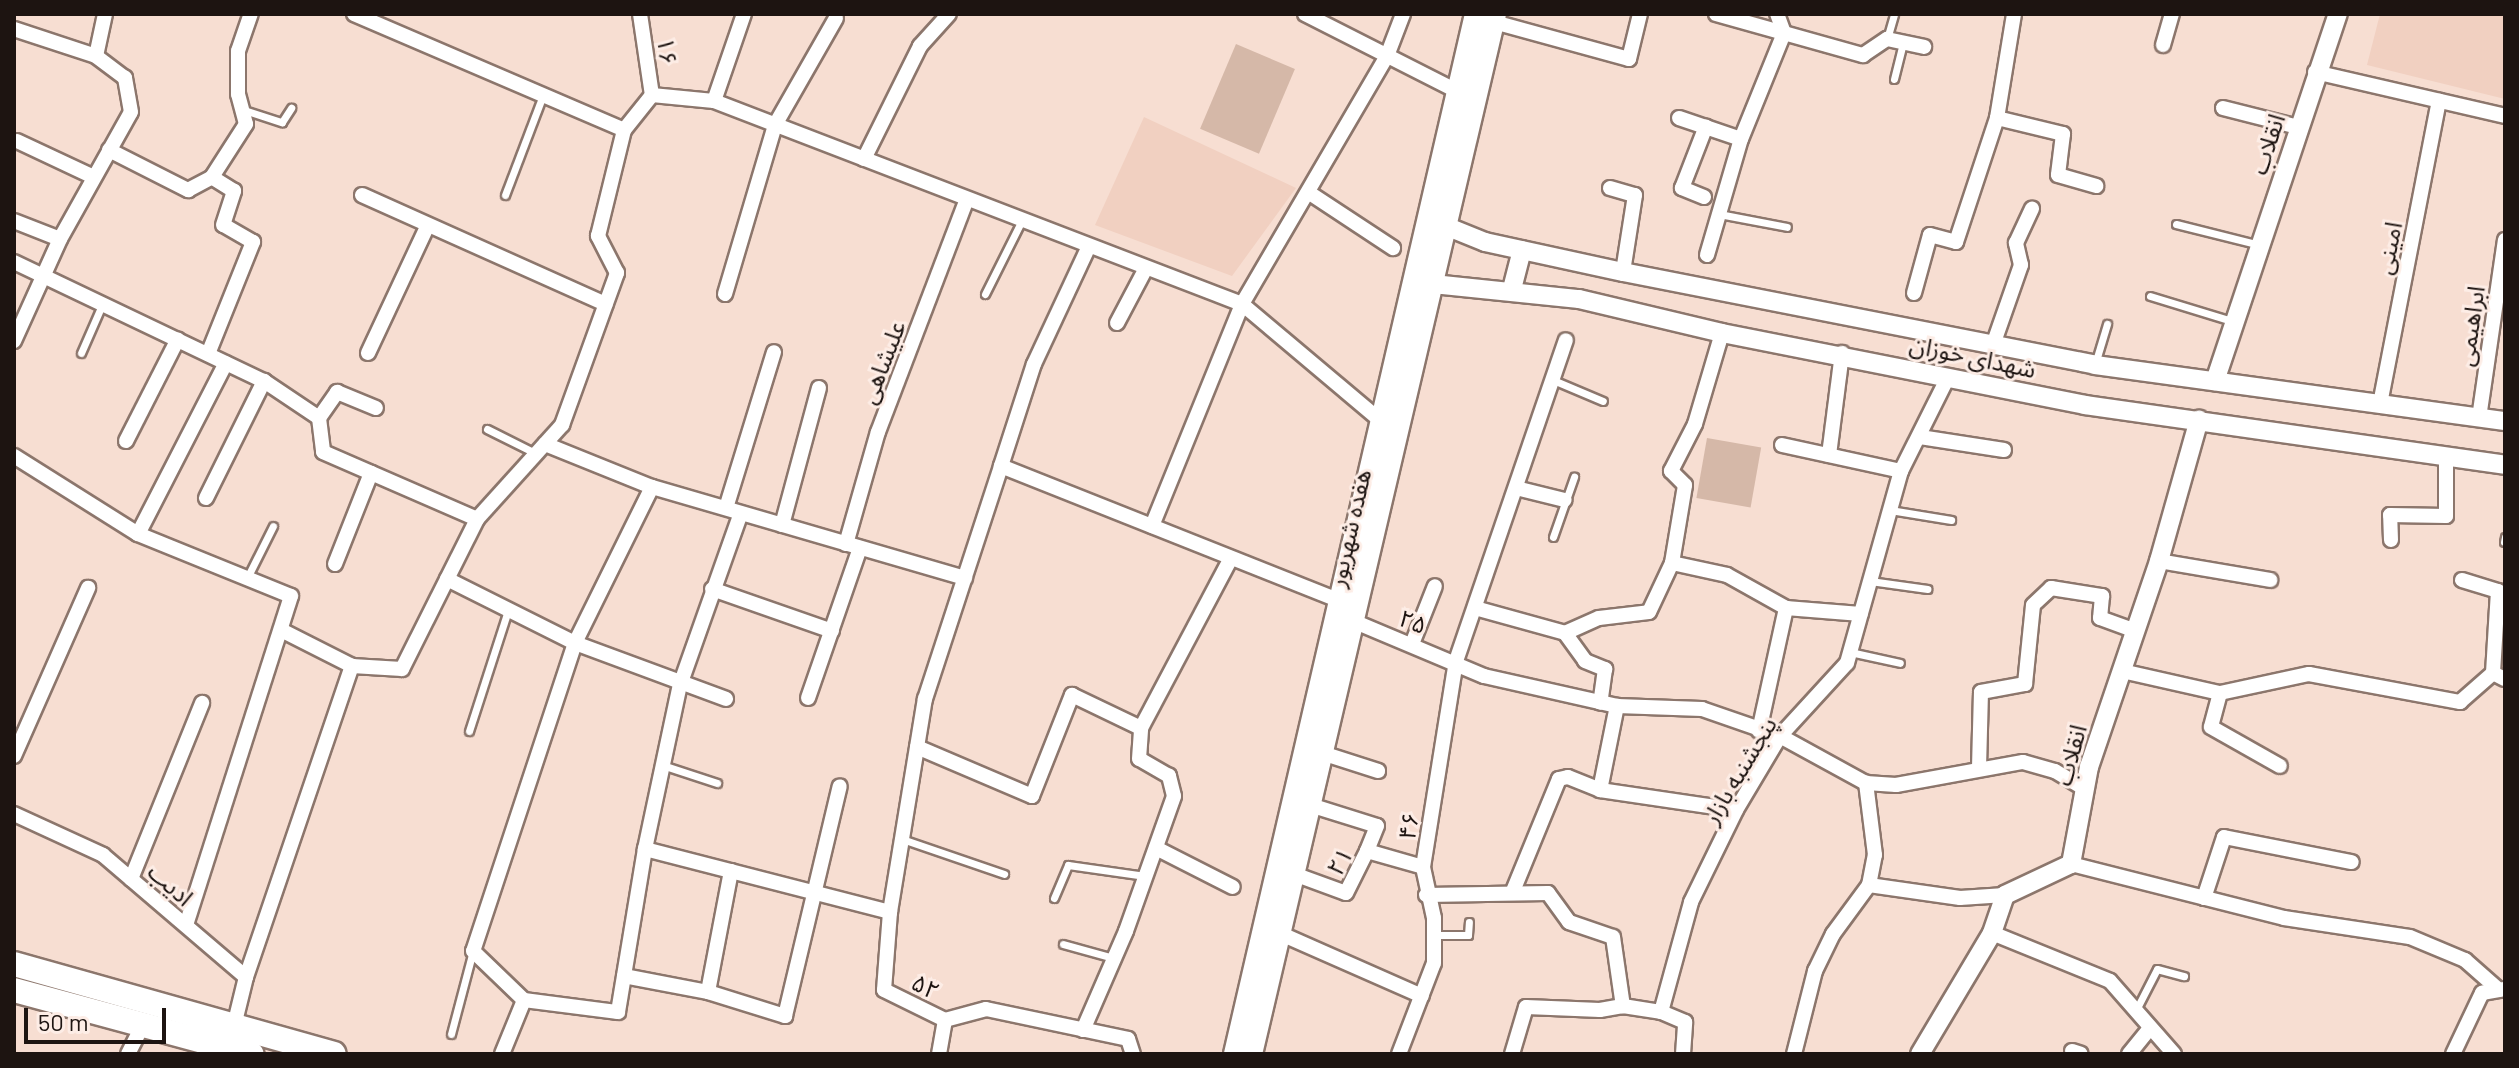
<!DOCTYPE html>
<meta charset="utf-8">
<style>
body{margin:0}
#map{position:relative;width:2519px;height:1068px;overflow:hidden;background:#f7ded2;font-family:Barlow,"Noto Sans Arabic",sans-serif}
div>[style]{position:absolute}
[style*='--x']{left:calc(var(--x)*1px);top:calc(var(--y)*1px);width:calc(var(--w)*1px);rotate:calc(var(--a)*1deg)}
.built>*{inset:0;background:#f1d0c1}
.building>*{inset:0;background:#d5b8a8;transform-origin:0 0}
.roads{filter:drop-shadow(2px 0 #8c766c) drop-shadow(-2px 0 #8c766c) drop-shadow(0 2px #8c766c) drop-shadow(0 -2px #8c766c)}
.service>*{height:7px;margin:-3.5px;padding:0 3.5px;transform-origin:3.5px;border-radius:3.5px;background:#fff}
.minor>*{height:14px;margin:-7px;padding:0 7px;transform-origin:7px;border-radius:7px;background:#fff}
.tertiary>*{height:18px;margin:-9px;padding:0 9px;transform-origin:9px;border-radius:9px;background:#fff}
.secondary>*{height:22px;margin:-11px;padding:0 11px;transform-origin:11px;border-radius:11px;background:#fff}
.primary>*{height:24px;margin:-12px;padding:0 12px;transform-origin:12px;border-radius:12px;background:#fff}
span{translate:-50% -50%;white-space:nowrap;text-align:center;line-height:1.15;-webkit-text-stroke:6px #fdede6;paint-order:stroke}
.street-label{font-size:24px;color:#1d1411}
.frame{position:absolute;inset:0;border:16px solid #1d1411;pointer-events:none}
.scale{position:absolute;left:24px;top:1008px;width:142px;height:36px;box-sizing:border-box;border:4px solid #1d1411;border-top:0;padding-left:10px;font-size:24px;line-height:28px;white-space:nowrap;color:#1d1411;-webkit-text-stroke:6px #fdede6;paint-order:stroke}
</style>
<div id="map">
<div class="built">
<i style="clip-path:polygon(2380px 14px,2505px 14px,2505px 99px,2367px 65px)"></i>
<i style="clip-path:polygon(1144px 117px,1296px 188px,1232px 276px,1095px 225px)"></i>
</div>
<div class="building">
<i style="left:1236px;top:44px;width:64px;height:92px;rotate:23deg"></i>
<i style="left:1707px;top:438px;width:55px;height:61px;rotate:10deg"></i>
</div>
<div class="roads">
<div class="service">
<i style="--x:1887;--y:39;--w:26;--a:-74"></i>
<i style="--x:1894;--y:79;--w:38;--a:-76"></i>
<i style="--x:244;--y:110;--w:40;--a:18"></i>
<i style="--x:282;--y:122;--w:17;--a:-57"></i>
<i style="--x:505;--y:195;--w:107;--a:-69.2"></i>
<i style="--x:1719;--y:214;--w:69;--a:10.8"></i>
<i style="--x:2176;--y:224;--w:87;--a:14"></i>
<i style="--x:985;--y:294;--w:83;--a:-63.4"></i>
<i style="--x:2150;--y:296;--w:86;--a:17"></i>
<i style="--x:81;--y:353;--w:52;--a:-66.4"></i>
<i style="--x:2095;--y:364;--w:42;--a:-73.3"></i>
<i style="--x:1553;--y:380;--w:54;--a:22.8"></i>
<i style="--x:487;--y:429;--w:54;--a:26.6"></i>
<i style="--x:1890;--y:510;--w:62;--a:9.3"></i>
<i style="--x:1553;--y:537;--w:64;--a:-70.7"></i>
<i style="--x:2504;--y:542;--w:5;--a:-79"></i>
<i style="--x:247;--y:578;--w:58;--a:-63.4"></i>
<i style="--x:1870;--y:581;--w:58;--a:8"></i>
<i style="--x:1850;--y:652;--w:51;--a:12.4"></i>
<i style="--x:469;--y:731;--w:127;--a:-72.1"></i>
<i style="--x:662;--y:765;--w:58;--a:18.1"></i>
<i style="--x:902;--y:839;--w:108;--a:18.9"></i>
<i style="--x:1054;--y:898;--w:36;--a:-67"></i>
<i style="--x:1068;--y:865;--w:78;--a:8.1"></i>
<i style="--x:1435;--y:935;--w:33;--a:0"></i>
<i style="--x:1468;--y:935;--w:13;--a:-86"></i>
<i style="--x:1063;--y:944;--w:53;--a:15.4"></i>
<i style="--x:2136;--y:1010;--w:46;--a:-62.9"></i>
<i style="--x:2157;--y:969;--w:28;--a:15"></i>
<i style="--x:451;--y:1034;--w:86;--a:-75.2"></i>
</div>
<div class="minor">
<i style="--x:354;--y:14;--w:294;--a:23.2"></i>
<i style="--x:624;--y:130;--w:45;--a:-51.3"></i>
<i style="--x:652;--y:95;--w:62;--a:5.5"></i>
<i style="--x:714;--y:101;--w:566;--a:21.03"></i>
<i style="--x:1242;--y:304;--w:183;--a:40.1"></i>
<i style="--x:640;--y:14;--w:82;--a:81.6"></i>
<i style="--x:1305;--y:14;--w:173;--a:26.9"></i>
<i style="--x:1716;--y:14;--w:153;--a:15.6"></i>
<i style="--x:1863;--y:55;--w:29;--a:-34"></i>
<i style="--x:1887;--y:39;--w:38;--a:12"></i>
<i style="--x:1494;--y:22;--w:140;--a:15.3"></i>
<i style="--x:1629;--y:59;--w:46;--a:-76.3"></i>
<i style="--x:14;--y:29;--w:86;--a:18.2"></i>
<i style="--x:96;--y:56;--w:43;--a:-77.9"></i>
<i style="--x:2163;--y:45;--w:32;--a:-74"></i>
<i style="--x:2315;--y:72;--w:195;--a:13"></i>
<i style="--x:714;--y:101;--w:92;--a:-71"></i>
<i style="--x:2223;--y:108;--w:77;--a:14.2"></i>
<i style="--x:1679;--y:118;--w:65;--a:18.7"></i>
<i style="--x:1997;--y:118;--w:68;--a:13.6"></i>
<i style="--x:2063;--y:134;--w:41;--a:97"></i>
<i style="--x:2058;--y:175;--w:40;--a:16"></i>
<i style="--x:17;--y:141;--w:85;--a:25.1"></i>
<i style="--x:109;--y:150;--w:89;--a:26.9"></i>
<i style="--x:188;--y:190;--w:27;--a:-28"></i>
<i style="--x:212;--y:177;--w:63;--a:-57.3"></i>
<i style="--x:246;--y:124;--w:31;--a:-105"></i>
<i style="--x:238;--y:94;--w:43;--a:-90"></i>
<i style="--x:238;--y:51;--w:39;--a:-71"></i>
<i style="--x:864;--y:159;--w:126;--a:-63.6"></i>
<i style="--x:920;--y:46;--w:43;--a:-47.8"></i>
<i style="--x:1610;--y:188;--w:26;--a:16"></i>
<i style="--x:1635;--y:195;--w:78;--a:98.9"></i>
<i style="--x:1308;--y:192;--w:102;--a:33.4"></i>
<i style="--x:362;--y:195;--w:267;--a:24.1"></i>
<i style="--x:1704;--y:197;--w:24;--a:-158"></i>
<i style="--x:1682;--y:188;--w:66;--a:-68.8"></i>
<i style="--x:14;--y:221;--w:49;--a:21.4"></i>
<i style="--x:60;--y:239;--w:112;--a:114.3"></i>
<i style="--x:60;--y:239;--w:145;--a:-60.8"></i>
<i style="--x:131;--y:112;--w:35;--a:-100"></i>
<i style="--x:125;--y:78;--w:36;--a:-143"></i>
<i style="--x:1707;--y:255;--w:121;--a:-73.7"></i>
<i style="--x:1741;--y:139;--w:114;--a:-67.9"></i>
<i style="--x:1784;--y:33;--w:20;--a:-110"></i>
<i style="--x:14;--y:262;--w:277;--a:25.5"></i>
<i style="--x:264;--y:381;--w:66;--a:33.9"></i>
<i style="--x:319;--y:418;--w:34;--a:83"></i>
<i style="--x:323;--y:452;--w:168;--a:23.5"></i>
<i style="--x:1914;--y:293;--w:60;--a:-74.6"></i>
<i style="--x:1930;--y:235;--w:27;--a:15"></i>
<i style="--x:1956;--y:242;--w:131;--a:-71.7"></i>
<i style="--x:1997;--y:118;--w:105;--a:-80.7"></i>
<i style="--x:725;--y:294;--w:176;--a:-73.5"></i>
<i style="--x:775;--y:125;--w:123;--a:-60.3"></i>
<i style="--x:1117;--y:323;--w:62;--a:-62.2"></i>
<i style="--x:1993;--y:345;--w:85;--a:-70.7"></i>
<i style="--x:2021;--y:265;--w:23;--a:-103"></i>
<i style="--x:2016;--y:243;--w:38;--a:-65"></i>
<i style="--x:368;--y:353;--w:141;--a:-64.9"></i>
<i style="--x:208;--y:354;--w:121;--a:-68.1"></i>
<i style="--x:253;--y:242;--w:34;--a:-150"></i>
<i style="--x:223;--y:225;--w:36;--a:-72"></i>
<i style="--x:234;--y:191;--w:26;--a:-148"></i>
<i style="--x:2380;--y:404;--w:309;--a:-79"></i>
<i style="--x:319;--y:418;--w:32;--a:-55"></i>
<i style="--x:337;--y:392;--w:42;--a:22.3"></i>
<i style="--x:2479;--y:418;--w:180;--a:-81.7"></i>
<i style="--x:1920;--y:437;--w:85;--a:8.8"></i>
<i style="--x:126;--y:441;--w:114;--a:-63"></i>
<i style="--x:545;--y:444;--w:115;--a:21.9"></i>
<i style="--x:652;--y:487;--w:326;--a:16.2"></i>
<i style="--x:1782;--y:445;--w:122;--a:12.3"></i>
<i style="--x:1829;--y:455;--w:103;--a:-82.7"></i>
<i style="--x:14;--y:456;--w:146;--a:32.2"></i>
<i style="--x:138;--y:534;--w:165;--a:22.1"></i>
<i style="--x:291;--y:596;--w:345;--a:107.7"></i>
<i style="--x:1001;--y:466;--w:107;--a:-72.1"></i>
<i style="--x:1034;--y:364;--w:130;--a:-65"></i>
<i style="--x:652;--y:487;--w:174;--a:116.3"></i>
<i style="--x:575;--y:643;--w:161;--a:20.3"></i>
<i style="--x:1516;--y:488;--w:50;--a:13.8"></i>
<i style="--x:206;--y:498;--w:131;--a:-63.6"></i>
<i style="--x:726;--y:508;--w:163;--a:-72.9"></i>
<i style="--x:782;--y:525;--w:142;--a:-74.9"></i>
<i style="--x:1152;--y:526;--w:240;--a:-67.9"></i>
<i style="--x:1242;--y:304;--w:287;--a:-59.7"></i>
<i style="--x:1387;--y:56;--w:45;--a:-69.1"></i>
<i style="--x:138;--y:534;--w:192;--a:-62.8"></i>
<i style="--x:2391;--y:540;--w:25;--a:-92"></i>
<i style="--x:2390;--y:515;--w:56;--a:1"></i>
<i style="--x:2446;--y:516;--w:57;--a:-90"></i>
<i style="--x:846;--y:544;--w:116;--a:-74.1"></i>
<i style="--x:878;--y:432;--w:249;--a:-69.1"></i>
<i style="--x:2159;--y:561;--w:113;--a:9.7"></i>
<i style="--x:1672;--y:563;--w:56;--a:12.3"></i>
<i style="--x:1727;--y:575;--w:68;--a:29.2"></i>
<i style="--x:1786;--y:608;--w:75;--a:4.6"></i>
<i style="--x:335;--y:564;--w:98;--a:-68.4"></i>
<i style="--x:447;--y:579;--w:143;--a:26.6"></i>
<i style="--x:575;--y:643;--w:324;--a:108.3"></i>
<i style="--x:473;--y:951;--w:71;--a:43.9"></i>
<i style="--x:2462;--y:580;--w:38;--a:17"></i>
<i style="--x:2498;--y:591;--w:82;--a:93.5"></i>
<i style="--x:712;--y:589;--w:127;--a:19.3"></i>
<i style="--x:1475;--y:608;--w:93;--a:15.5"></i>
<i style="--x:1565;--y:633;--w:37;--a:-24"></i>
<i style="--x:1599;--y:618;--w:50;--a:-6.8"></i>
<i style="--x:1649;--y:612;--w:54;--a:-64.9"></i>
<i style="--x:1672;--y:563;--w:79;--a:-80.5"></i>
<i style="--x:1685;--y:485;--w:20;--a:-135"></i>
<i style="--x:1671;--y:471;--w:53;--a:-62.9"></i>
<i style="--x:1695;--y:424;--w:95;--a:-73.5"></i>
<i style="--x:1353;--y:621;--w:142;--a:22.8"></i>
<i style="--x:1484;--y:676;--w:136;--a:12.7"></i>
<i style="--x:1617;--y:706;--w:85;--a:2"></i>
<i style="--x:1702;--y:709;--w:83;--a:19.1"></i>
<i style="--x:1780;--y:736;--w:98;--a:28.7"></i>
<i style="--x:1866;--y:783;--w:30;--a:4"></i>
<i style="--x:1896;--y:785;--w:129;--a:-10.3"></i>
<i style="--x:2023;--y:762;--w:33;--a:16"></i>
<i style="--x:2055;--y:771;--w:35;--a:31"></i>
<i style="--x:283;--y:631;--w:77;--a:26.9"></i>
<i style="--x:352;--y:666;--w:50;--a:3.4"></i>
<i style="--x:402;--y:669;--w:168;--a:-63.4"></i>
<i style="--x:477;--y:519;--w:127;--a:-47.9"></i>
<i style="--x:562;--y:425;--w:162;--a:-70.1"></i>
<i style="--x:617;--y:273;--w:42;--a:-117.2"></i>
<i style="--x:598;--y:236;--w:109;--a:-76.2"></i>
<i style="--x:1565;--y:633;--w:34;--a:54"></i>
<i style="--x:1585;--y:661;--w:22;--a:22"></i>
<i style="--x:1605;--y:669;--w:34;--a:98"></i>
<i style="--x:1412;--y:644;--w:62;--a:-68.4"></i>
<i style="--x:2122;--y:671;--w:100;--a:12.7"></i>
<i style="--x:2220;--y:693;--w:91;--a:-12.1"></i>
<i style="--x:2309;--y:674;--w:154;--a:10.5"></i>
<i style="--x:2460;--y:702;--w:44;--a:-41.3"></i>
<i style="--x:2493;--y:673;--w:13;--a:27"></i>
<i style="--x:2220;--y:693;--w:35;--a:105"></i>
<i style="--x:2211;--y:727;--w:79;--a:29.5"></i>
<i style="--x:808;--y:698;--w:159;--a:-70.9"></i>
<i style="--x:1759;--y:731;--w:126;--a:-77.6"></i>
<i style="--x:917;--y:747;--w:125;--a:23.1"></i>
<i style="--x:1032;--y:796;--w:109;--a:-68.4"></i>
<i style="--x:1072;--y:695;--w:76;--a:25.6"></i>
<i style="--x:1322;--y:753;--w:59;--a:17.8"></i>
<i style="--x:14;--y:756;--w:184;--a:-66.2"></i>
<i style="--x:1979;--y:768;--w:76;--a:-88.5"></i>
<i style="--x:1981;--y:692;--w:45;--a:-10.3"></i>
<i style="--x:2025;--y:684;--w:79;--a:-84.2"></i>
<i style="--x:2033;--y:605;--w:25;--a:-43"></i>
<i style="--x:2051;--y:588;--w:52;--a:8.9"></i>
<i style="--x:2102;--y:596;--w:22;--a:95"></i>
<i style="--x:2100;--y:618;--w:37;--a:20"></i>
<i style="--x:1600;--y:790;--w:86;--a:-78.6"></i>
<i style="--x:1310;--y:805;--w:70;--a:17.4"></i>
<i style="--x:1377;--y:826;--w:27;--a:112"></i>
<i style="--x:14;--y:814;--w:98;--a:24.7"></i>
<i style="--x:103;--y:855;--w:188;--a:40.5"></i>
<i style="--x:246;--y:977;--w:50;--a:103.8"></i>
<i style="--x:1156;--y:848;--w:86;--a:26.9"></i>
<i style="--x:645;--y:849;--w:168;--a:-78"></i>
<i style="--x:680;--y:685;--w:182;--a:-70.5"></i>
<i style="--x:2071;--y:864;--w:220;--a:14.2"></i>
<i style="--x:2284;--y:918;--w:127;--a:8.6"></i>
<i style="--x:2410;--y:937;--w:60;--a:22.7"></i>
<i style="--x:2465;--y:960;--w:45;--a:41.4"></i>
<i style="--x:731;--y:871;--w:123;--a:100.8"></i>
<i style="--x:708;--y:992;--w:81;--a:17.3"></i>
<i style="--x:785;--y:1016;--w:236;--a:-76.6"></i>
<i style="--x:1294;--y:874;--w:55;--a:20.1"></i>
<i style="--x:1346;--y:893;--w:47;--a:-63.4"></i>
<i style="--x:1367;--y:851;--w:58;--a:15.9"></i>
<i style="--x:131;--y:879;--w:190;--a:-68"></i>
<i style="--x:1869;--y:885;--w:92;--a:8.1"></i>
<i style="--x:1960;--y:898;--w:45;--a:-3.8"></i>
<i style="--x:1513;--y:891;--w:121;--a:-67.7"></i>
<i style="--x:1559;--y:779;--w:9;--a:-13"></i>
<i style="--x:1568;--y:777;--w:35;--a:22"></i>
<i style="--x:1600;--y:790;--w:137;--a:8.4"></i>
<i style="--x:1426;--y:895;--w:122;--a:-0.9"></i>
<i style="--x:1548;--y:893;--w:36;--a:54"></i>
<i style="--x:1569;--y:922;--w:46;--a:18.8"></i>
<i style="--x:1613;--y:937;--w:70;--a:81.8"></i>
<i style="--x:2204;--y:898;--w:64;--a:-71.8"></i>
<i style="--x:2224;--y:837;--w:130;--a:11.1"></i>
<i style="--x:890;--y:912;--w:78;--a:94.4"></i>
<i style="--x:884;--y:990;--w:68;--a:26.2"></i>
<i style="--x:945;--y:1020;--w:35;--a:100"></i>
<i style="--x:1279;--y:933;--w:156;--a:23.8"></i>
<i style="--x:1992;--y:933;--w:127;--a:22.1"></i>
<i style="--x:2110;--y:981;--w:97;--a:48.8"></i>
<i style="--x:624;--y:976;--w:86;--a:10.8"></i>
<i style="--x:246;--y:977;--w:329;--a:-71.2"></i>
<i style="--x:945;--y:1020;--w:42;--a:-15"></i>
<i style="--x:986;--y:1009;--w:145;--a:11.9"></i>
<i style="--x:1128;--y:1039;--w:16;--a:72"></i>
<i style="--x:1083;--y:1030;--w:108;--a:-66.5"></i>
<i style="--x:1126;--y:931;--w:143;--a:-70.4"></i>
<i style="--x:1174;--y:796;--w:21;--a:-104"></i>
<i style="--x:1169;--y:776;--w:34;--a:-150"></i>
<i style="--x:1139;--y:759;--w:31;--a:-86"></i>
<i style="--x:1141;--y:728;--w:192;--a:-62.1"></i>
<i style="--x:2072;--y:1051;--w:9;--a:18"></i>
<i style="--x:128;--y:1054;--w:34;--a:-63"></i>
<i style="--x:502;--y:1054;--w:58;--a:-67.8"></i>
<i style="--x:524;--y:1000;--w:95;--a:7.3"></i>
<i style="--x:618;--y:1012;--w:165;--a:-80.6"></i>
<i style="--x:645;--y:849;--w:253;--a:14.4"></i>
<i style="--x:890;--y:912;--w:216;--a:-80.7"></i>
<i style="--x:925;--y:699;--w:245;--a:-71.9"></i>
<i style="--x:1001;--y:466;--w:365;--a:21.7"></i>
<i style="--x:1399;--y:1054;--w:97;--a:-69"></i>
<i style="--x:1434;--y:963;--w:45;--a:-90"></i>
<i style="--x:1434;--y:918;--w:52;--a:-102.2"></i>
<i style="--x:1423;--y:867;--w:209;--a:-80.9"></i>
<i style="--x:1456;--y:661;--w:339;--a:-71.1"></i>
<i style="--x:1512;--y:1054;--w:49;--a:-73.4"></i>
<i style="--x:1526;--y:1007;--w:74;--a:2.3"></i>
<i style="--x:1600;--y:1010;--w:23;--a:-10"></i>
<i style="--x:1623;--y:1006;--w:38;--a:9"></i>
<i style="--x:1683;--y:1054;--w:32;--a:-86"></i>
<i style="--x:1685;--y:1022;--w:26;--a:-157"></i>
<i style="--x:1661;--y:1012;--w:114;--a:-74.7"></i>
<i style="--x:1691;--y:902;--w:102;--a:-63.9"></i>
<i style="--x:1736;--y:810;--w:86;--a:-59.3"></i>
<i style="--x:1780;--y:736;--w:99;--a:-47.5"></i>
<i style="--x:1847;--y:663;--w:199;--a:-74.3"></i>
<i style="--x:1901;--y:471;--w:105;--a:-63.4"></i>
<i style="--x:1794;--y:1054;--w:86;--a:-75.8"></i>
<i style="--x:1815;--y:971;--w:41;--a:-64.1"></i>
<i style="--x:1833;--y:934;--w:61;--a:-53.7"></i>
<i style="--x:1869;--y:885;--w:31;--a:-79"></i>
<i style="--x:1875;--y:855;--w:73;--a:-97.1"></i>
<i style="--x:2129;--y:1054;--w:33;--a:-51"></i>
<i style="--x:2453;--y:1054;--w:68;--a:-64.6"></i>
<i style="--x:2482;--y:993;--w:23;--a:-10"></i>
</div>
<div class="tertiary">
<i style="--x:1448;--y:227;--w:40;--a:22"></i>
<i style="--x:1485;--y:242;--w:141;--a:12.3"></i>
<i style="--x:1623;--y:272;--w:481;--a:11.1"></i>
<i style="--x:2095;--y:365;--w:414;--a:7.8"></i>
<i style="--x:1433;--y:284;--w:147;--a:5.9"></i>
<i style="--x:1579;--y:299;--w:147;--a:13.4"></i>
<i style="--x:1722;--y:333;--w:370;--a:11.2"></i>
<i style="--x:2085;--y:405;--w:424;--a:8.1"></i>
<i style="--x:1512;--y:289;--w:40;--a:-75.6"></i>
<i style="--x:2215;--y:381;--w:387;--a:-71.5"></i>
<i style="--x:1920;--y:1054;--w:141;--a:-59.2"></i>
<i style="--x:1992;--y:933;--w:40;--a:-71.1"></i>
<i style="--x:2005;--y:895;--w:73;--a:-25.2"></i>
<i style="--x:2071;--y:864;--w:99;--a:-79.5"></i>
<i style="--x:2089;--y:767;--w:218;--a:-71.2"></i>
<i style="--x:2159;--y:561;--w:147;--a:-74.2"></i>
</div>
<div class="secondary">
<i style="--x:1235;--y:1054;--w:1068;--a:-76.95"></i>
<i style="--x:1251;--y:1054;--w:1068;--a:-76.8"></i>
</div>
<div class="primary">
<i style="--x:14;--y:964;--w:332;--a:15.7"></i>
<i style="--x:14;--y:990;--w:246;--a:15.1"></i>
</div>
</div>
<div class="street-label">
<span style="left:668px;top:51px;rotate:81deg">۱۶</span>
<span style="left:2267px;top:144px;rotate:-72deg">انقلاب</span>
<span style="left:2388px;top:248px;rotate:-79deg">امینی</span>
<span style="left:2470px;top:326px;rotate:-82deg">ابراهیمی</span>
<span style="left:1973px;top:356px;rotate:12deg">شهدای خوزان</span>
<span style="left:882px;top:362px;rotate:-69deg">علیشاهی</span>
<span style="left:1349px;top:528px;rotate:-77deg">هفده شهریور</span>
<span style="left:1413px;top:621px;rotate:21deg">۲۵</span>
<span style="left:2070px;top:755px;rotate:-75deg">انقلاب</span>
<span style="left:1739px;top:770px;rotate:-59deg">پنجشنبه بازار</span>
<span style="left:1408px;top:826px;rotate:-80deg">۴۶</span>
<span style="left:1339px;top:861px;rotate:-59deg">۲۱</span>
<span style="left:171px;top:884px;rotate:41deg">ادیب</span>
<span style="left:926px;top:986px;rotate:27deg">۵۲</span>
</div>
<div class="frame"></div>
<div class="scale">50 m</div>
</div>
